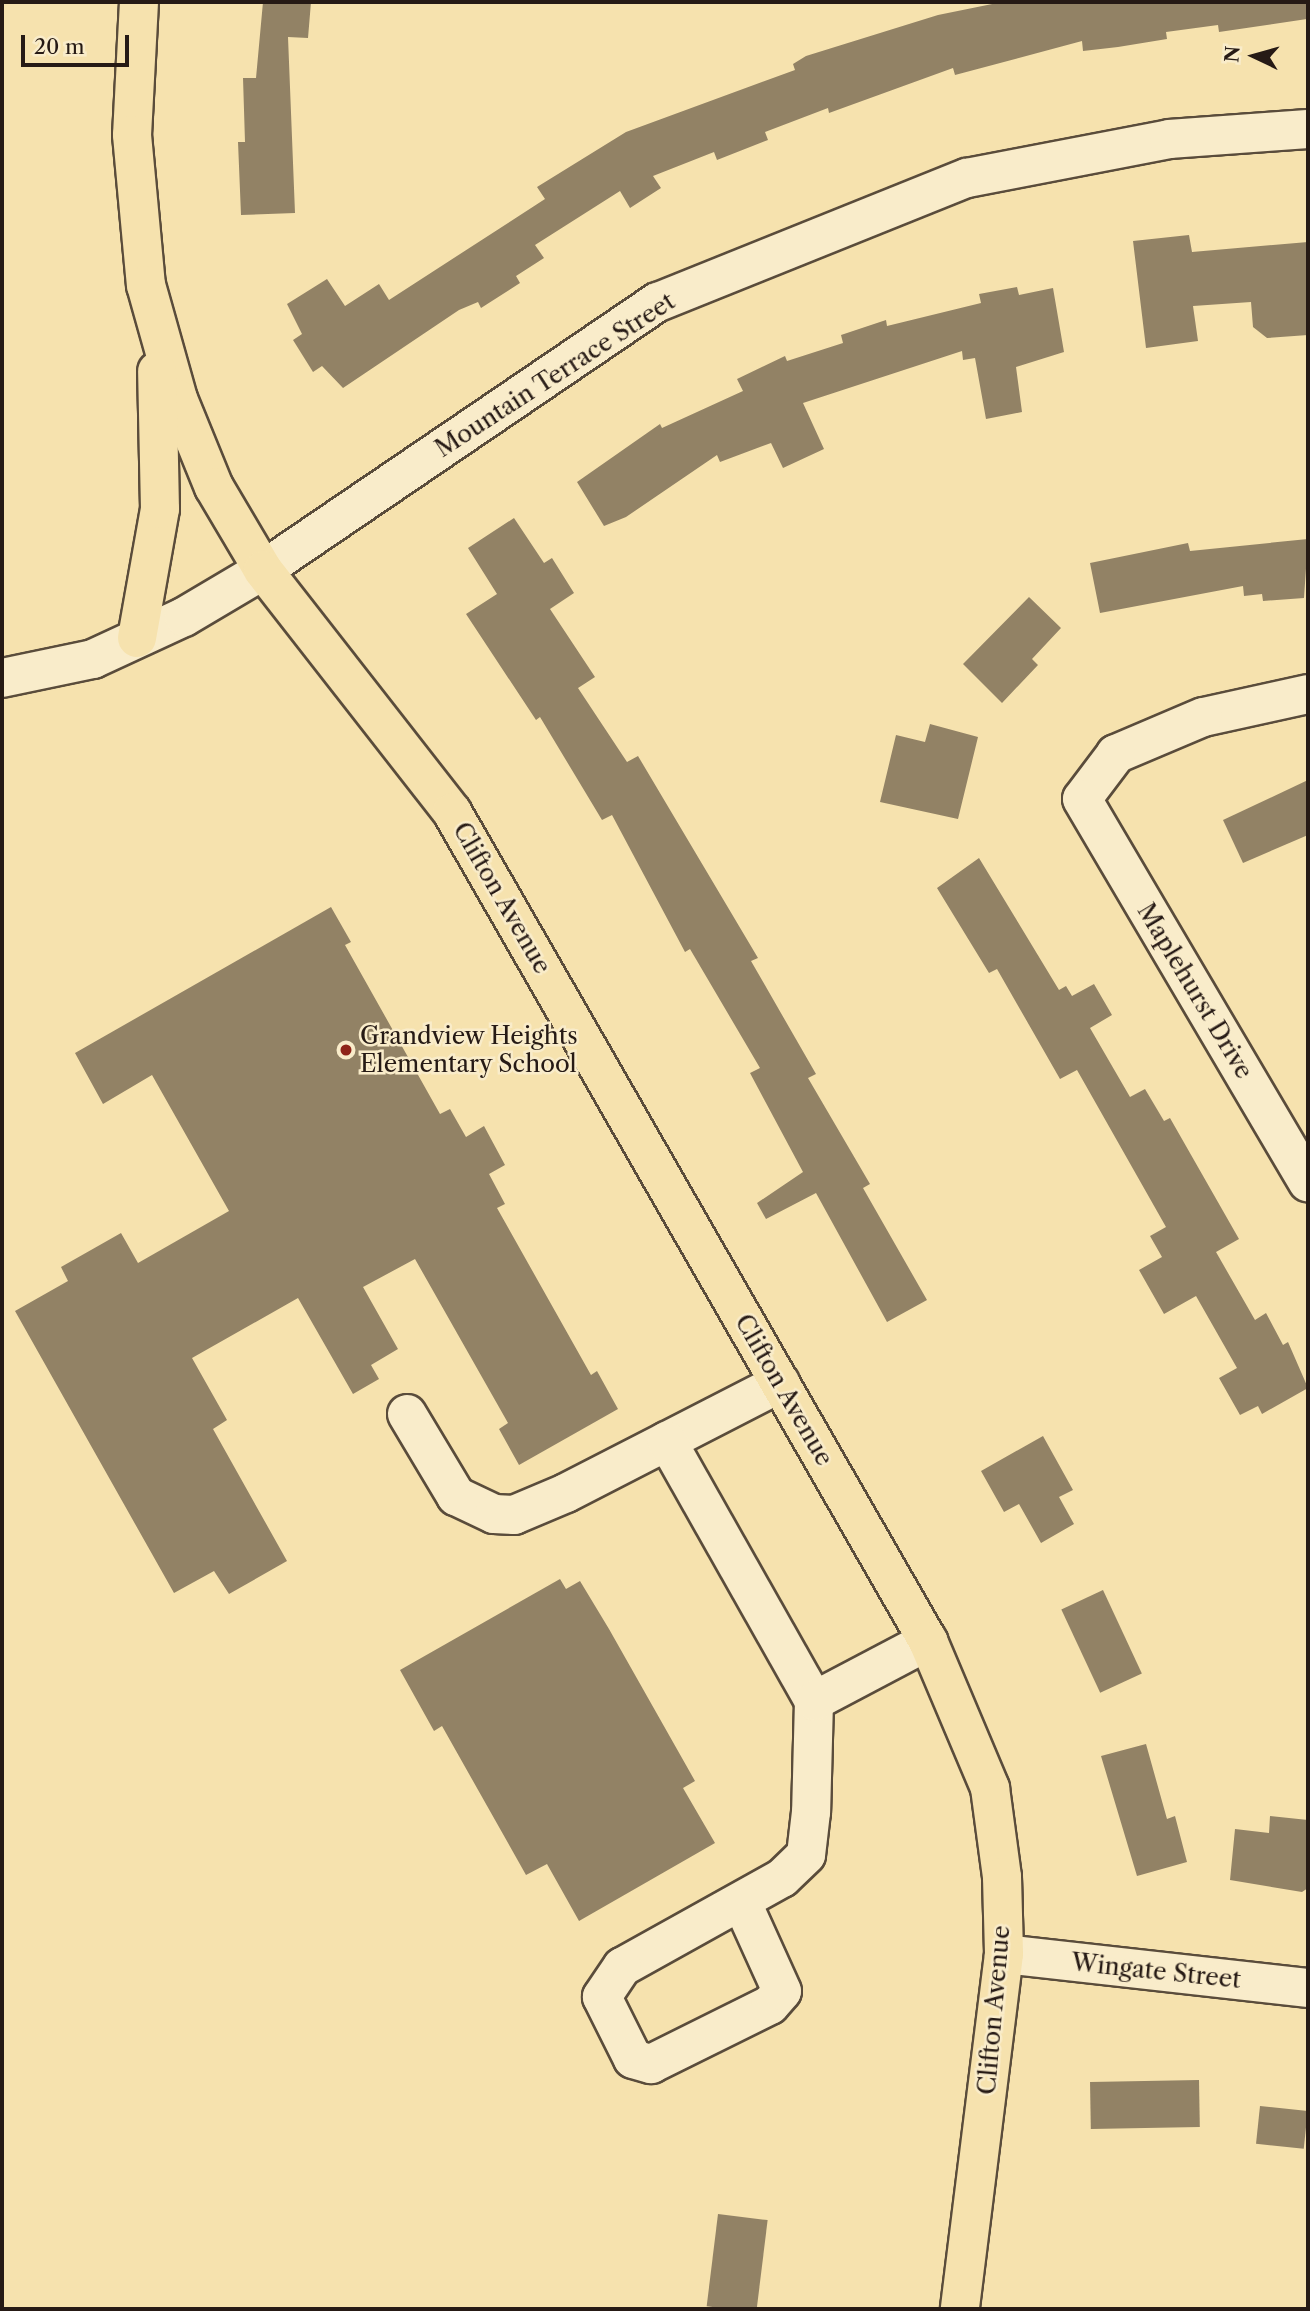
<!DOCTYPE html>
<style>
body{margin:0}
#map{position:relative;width:1310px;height:2311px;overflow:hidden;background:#f6e2ae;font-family:"Libre Caslon Text",serif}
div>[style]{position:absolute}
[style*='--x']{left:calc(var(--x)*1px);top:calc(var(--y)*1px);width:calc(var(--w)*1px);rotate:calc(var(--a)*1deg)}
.building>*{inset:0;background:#928265;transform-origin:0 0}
.roads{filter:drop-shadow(2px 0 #5a4c3b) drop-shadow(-2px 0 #5a4c3b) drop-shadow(0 2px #5a4c3b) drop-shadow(0 -2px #5a4c3b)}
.minor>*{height:38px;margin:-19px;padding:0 19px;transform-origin:19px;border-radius:19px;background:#f9ecca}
.major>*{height:38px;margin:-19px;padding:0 19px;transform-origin:19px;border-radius:19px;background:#f6e2ae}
.dots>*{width:19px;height:19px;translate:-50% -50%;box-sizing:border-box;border:4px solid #f9ecca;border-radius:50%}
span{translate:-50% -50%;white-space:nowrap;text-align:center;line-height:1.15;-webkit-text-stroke:5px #f9ecca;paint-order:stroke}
.street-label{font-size:24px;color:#261a15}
.poi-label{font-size:24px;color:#261a15}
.left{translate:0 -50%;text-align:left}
.frame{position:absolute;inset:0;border:4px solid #261a15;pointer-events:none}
.north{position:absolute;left:1219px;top:21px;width:70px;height:70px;-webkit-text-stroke:5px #f9ecca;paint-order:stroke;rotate:275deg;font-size:19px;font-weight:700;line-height:28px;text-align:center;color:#261a15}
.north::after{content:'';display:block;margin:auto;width:24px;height:32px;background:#261a15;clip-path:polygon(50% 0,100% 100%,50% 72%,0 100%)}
.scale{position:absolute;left:21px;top:35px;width:108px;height:32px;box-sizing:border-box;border:4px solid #261a15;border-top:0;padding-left:9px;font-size:21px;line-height:24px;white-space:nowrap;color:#261a15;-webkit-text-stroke:5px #f9ecca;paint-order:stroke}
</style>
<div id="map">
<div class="building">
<i style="clip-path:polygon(263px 2px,311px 2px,308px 38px,288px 37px,295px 213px,241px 215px,238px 142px,245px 142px,243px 78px,256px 78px)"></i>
<i style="clip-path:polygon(1002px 2px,1306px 2px,1307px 19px,1219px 32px,1218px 25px,1166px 32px,1167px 39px,1118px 47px,1083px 51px,1082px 41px,955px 75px,953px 68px,829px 113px,828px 108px,765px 132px,768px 140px,717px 160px,714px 152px,653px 176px,661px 188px,630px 208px,620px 191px,535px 245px,544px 258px,516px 276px,520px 283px,481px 308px,478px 302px,459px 310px,343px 388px,322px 366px,313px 372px,293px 340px,302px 334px,287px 304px,327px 279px,345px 306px,379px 284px,389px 300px,545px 199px,537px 187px,626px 132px,795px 70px,793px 64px,806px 56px,938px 15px)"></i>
<i style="clip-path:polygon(1189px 235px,1192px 252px,1308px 242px,1308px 335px,1267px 338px,1253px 327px,1251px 302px,1193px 306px,1198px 341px,1146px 348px,1133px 241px)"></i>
<i style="clip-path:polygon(1017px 287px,1019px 295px,1053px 288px,1064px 352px,1016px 367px,1022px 412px,986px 419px,975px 358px,963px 360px,962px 351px,803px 403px,824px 449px,783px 468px,771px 443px,720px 462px,717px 455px,626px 517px,604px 526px,577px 482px,660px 424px,662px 428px,743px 391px,737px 379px,785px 356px,787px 361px,843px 343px,841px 335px,886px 320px,887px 326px,981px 303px,979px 294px)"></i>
<i style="clip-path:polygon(514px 518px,544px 563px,552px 558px,574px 593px,550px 609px,595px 677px,578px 688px,627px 762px,638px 756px,758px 958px,751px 961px,816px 1074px,808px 1078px,870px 1184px,863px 1188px,927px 1300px,887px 1322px,816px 1193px,766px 1219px,757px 1203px,803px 1172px,750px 1073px,760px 1068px,690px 949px,685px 952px,612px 815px,602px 820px,540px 717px,536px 720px,466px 614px,497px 594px,468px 548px)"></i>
<i style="clip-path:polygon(1308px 539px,1304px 598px,1263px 601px,1262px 594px,1244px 596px,1243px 586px,1100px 613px,1090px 563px,1188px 543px,1190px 551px)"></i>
<i style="clip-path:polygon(1029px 597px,1061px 628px,1032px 659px,1038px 665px,1002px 703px,963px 664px)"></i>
<i style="clip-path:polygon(930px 724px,978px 737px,958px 819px,880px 802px,896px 735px,925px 742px)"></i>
<i style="clip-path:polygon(1308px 780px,1308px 835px,1243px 863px,1223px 820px)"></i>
<i style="clip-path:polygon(979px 858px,1059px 990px,1066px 986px,1072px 996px,1094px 984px,1112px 1015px,1090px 1028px,1130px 1097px,1145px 1089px,1164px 1121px,1170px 1118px,1239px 1239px,1216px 1252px,1255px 1320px,1266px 1313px,1283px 1345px,1288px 1342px,1308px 1388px,1262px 1414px,1258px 1406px,1240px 1415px,1219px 1378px,1237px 1368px,1196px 1296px,1164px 1314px,1139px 1270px,1162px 1257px,1150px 1236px,1166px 1227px,1077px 1070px,1060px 1079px,997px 969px,989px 973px,937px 888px)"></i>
<i style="clip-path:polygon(331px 907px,351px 942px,345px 945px,440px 1114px,450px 1109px,466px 1137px,484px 1126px,505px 1165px,489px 1174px,505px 1204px,497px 1208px,591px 1375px,597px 1371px,618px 1409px,519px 1465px,499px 1429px,508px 1423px,415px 1259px,363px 1287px,398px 1349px,371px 1365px,379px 1379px,353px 1394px,298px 1298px,192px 1358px,227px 1420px,213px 1429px,287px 1561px,229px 1594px,214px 1571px,174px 1593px,15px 1311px,68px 1281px,61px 1267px,121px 1233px,138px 1263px,229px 1211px,152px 1075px,103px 1104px,75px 1053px)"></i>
<i style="clip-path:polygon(1043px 1436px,1073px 1490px,1059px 1497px,1074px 1524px,1041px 1543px,1019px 1504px,1004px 1512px,981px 1471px)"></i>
<i style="clip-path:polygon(560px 1579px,566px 1589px,580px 1581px,609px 1629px,695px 1781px,683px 1788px,715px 1843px,579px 1921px,547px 1864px,526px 1875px,442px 1726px,434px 1731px,400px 1670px)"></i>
<i style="left:1103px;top:1590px;width:92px;height:46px;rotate:65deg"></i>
<i style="clip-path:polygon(1146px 1744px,1167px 1819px,1175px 1816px,1187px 1862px,1137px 1876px,1101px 1756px)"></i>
<i style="clip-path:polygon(1270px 1816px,1308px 1820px,1308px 1888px,1302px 1892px,1230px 1880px,1235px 1829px,1269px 1833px)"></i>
<i style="left:1199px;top:2080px;width:47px;height:109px;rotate:89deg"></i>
<i style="left:1260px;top:2106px;width:48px;height:38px;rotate:6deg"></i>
<i style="left:718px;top:2214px;width:50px;height:93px;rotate:7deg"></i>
</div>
<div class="roads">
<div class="minor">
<i style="--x:2;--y:678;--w:93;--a:-11.8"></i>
<i style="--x:93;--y:659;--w:100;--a:-24.8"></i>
<i style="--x:184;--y:617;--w:92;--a:-30.7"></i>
<i style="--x:263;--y:570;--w:477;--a:-34.2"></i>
<i style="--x:658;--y:302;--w:333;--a:-21.9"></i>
<i style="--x:967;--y:178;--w:206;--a:-10.9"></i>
<i style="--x:1169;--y:139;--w:139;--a:-4.1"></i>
<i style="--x:1308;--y:694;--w:107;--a:167.6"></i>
<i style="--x:1203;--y:717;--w:95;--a:157"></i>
<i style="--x:1116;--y:754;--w:56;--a:127.1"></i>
<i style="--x:1082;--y:799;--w:445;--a:59.5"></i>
<i style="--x:407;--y:1414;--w:96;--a:59.1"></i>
<i style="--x:456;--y:1496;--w:42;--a:25.3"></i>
<i style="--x:494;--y:1514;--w:20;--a:3"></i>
<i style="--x:514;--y:1515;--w:56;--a:-22.9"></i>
<i style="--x:566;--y:1493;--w:241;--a:-27.2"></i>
<i style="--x:667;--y:1441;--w:299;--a:60.5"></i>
<i style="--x:814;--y:1701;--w:111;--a:91.5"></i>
<i style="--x:811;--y:1812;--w:43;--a:96.6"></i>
<i style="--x:806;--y:1855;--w:33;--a:136"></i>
<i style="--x:782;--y:1878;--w:183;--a:150.9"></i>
<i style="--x:622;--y:1967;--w:36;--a:124"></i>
<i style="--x:602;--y:1997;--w:69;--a:63.4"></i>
<i style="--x:633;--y:2059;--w:19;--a:16"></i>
<i style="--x:651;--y:2064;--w:133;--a:-26.4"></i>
<i style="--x:770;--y:2005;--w:18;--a:-49"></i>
<i style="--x:782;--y:1991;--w:97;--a:-114.4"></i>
<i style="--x:814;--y:1701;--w:129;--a:-27.8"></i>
<i style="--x:1004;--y:1954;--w:306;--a:6.4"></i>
</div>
<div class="major">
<i style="--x:139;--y:2;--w:133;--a:93"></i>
<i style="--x:132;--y:135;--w:151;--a:84.7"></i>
<i style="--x:146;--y:285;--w:118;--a:74.3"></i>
<i style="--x:178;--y:399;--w:95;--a:67.8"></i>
<i style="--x:214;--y:487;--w:96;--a:59.4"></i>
<i style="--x:263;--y:570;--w:307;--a:52"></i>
<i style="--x:452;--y:812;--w:956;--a:60.14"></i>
<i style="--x:928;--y:1641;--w:160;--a:67.1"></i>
<i style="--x:990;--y:1788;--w:90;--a:82.3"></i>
<i style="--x:1002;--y:1877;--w:77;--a:88.5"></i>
<i style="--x:1004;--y:1954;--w:358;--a:97.1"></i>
<i style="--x:137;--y:638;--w:131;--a:-79.9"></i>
<i style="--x:160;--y:509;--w:138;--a:-91.2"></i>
</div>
</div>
<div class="dots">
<i style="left:346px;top:1050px;background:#8f2418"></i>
</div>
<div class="street-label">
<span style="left:555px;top:375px;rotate:-33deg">Mountain Terrace Street</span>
<span style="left:502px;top:898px;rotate:60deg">Clifton Avenue</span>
<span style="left:1195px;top:991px;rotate:59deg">Maplehurst Drive</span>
<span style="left:784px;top:1390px;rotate:60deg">Clifton Avenue</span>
<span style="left:1156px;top:1971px;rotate:6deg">Wingate Street</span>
<span style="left:994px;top:2010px;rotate:-85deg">Clifton Avenue</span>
</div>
<div class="poi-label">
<span class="left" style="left:360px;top:1050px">Grandview Heights<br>Elementary School</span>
</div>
<div class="frame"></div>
<div class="north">N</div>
<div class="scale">20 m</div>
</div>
